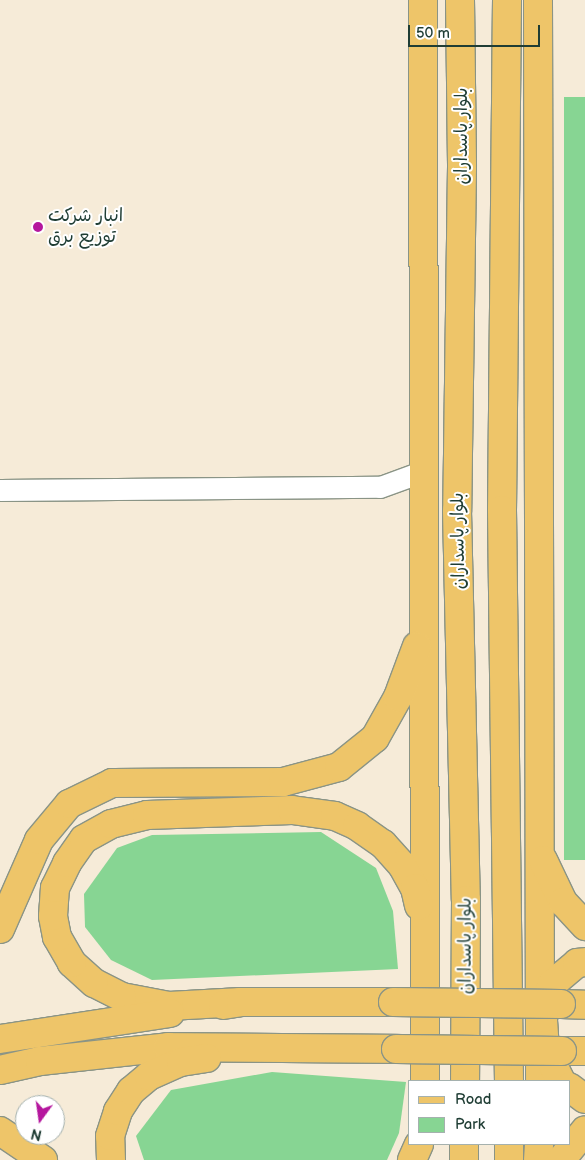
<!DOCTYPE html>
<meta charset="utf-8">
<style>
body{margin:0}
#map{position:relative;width:585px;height:1160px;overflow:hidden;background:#f6ebd8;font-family:"Balsamiq Sans","Playpen Sans Arabic",sans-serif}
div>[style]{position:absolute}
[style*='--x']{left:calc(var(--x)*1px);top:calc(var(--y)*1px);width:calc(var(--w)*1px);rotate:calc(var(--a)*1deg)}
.green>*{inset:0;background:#87d593;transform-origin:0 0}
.roads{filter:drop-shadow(1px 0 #8a9486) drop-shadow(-1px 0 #8a9486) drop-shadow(0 1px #8a9486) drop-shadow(0 -1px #8a9486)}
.minor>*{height:21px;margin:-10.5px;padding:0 10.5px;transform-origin:10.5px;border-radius:10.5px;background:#fff}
.major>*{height:28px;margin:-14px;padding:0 14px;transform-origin:14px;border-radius:14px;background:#eec569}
.bridges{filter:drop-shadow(1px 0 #8a9486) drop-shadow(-1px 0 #8a9486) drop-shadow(0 1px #8a9486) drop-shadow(0 -1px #8a9486)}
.major-bridge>*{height:28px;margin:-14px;padding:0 14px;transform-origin:14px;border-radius:14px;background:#eec569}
.dots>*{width:14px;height:14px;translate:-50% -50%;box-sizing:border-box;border:2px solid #fff;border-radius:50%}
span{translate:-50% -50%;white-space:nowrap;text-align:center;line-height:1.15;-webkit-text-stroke:4px #fff;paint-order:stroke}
.street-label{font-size:18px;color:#1f3d34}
.poi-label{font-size:18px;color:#1f3d34}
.left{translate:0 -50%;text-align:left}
.legend{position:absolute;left:408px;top:1080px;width:162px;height:65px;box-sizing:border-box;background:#fff;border:1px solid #a5b1ae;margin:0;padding:6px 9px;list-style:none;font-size:15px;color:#1f3d34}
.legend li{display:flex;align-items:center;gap:10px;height:25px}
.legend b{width:25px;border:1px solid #a5b1ae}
.north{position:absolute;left:15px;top:1095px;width:50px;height:50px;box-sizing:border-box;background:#fff;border:1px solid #a5b1ae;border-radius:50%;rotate:194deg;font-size:14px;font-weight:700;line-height:20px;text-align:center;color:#1f3d34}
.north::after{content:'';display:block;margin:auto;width:18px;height:22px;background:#b5179e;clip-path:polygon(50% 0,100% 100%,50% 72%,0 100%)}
.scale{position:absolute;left:408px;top:25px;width:132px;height:22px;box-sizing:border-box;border:2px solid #1f3d34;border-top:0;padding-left:6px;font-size:15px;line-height:18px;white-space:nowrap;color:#1f3d34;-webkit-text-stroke:4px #fff;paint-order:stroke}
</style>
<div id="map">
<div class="green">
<i style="left:564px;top:97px;width:21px;height:763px"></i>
<i style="clip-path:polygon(321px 832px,376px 868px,393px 911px,398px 969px,152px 980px,111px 960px,85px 927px,84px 894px,117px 848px,152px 835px)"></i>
<i style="clip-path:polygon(272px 1072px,406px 1082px,399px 1133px,387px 1160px,144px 1160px,136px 1136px,171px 1090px)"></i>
</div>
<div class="roads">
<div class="minor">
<i style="--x:0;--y:490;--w:380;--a:-0.5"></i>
<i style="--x:380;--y:487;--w:47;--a:-20"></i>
</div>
<div class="major">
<i style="--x:423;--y:0;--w:1081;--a:89.89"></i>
<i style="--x:460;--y:0;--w:167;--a:89.3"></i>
<i style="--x:462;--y:167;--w:344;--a:90.8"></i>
<i style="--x:457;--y:511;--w:389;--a:88.7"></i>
<i style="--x:466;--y:900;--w:181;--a:90.3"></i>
<i style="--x:507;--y:0;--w:510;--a:90.56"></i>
<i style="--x:502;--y:510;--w:571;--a:89.3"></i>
<i style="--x:538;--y:0;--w:1081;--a:89.89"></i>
<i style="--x:543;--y:860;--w:47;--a:64.5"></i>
<i style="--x:563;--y:902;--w:33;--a:47"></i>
<i style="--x:0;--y:929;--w:97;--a:-66.3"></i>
<i style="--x:39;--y:840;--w:47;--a:-50.2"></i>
<i style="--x:69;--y:804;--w:48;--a:-26"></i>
<i style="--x:112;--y:783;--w:171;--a:-0.3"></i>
<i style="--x:283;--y:782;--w:58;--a:-15"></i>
<i style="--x:339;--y:767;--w:46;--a:-38.9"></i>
<i style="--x:375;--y:738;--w:47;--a:-60.7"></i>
<i style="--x:398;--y:697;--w:54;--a:-69.6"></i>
<i style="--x:241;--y:1002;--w:72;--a:176.8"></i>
<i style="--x:169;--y:1006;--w:48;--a:-169.2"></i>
<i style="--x:122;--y:997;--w:31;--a:-153"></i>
<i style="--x:94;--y:983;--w:30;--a:-138"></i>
<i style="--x:72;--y:963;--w:30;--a:-120"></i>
<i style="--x:57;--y:937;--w:21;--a:-101"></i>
<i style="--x:53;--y:916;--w:28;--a:-86"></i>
<i style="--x:55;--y:888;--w:28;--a:-64"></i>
<i style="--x:67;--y:863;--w:29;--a:-55"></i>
<i style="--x:84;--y:839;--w:31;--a:-29"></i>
<i style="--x:111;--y:824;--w:37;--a:-14"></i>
<i style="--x:147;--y:815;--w:145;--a:-2"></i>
<i style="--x:292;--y:810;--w:43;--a:7.9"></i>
<i style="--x:335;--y:816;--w:24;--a:24"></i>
<i style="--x:357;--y:826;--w:32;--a:35"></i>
<i style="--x:383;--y:844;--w:28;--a:48"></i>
<i style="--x:402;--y:865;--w:26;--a:61"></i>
<i style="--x:415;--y:888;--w:18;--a:77"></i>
<i style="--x:561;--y:1004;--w:24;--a:2"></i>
<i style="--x:223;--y:1005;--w:18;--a:-9"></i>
<i style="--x:241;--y:1002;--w:152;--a:0"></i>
<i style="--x:0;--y:1039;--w:172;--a:-8.7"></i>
<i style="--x:562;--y:1051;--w:23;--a:0"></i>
<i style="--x:0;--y:1070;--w:41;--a:-12.7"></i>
<i style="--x:40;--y:1061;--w:129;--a:-6.2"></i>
<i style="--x:168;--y:1047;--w:228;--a:0.5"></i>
<i style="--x:561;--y:1081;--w:36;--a:-117"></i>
<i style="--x:545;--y:1049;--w:31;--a:-94"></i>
<i style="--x:543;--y:1018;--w:34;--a:-76"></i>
<i style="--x:551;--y:985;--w:34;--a:-40"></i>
<i style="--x:577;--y:963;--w:8;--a:-7"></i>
<i style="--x:569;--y:1087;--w:20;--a:37"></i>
<i style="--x:0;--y:1131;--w:52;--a:34"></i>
<i style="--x:111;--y:1160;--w:24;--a:-92"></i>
<i style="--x:110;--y:1136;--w:26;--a:-72"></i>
<i style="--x:118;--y:1111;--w:24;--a:-57"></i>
<i style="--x:131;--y:1091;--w:23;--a:-40"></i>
<i style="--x:149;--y:1076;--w:35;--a:-24"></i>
<i style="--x:181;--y:1062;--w:26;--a:-9"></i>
<i style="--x:412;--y:1160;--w:17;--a:-66"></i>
<i style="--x:464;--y:1160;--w:16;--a:-90"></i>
<i style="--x:509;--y:1160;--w:16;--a:-90"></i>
<i style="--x:538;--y:1160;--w:16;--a:-86"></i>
<i style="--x:561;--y:1160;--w:38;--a:-51"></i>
</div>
</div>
<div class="bridges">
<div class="major-bridge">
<i style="--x:393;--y:1002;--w:168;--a:0.7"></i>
<i style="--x:396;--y:1049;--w:166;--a:0.7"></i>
</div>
</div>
<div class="dots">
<i style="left:38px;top:227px;background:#b5179e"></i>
</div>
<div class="street-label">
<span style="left:462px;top:136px;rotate:-90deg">بلوار پاسداران</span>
<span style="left:459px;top:541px;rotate:-91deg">بلوار پاسداران</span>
<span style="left:466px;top:946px;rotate:-90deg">بلوار پاسداران</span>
</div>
<div class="poi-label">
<span class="left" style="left:48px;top:227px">انبار شرکت<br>توزیع برق</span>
</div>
<ul class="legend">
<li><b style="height:6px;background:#eec569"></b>Road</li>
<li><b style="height:14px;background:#87d593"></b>Park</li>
</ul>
<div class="north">N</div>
<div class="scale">50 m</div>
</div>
